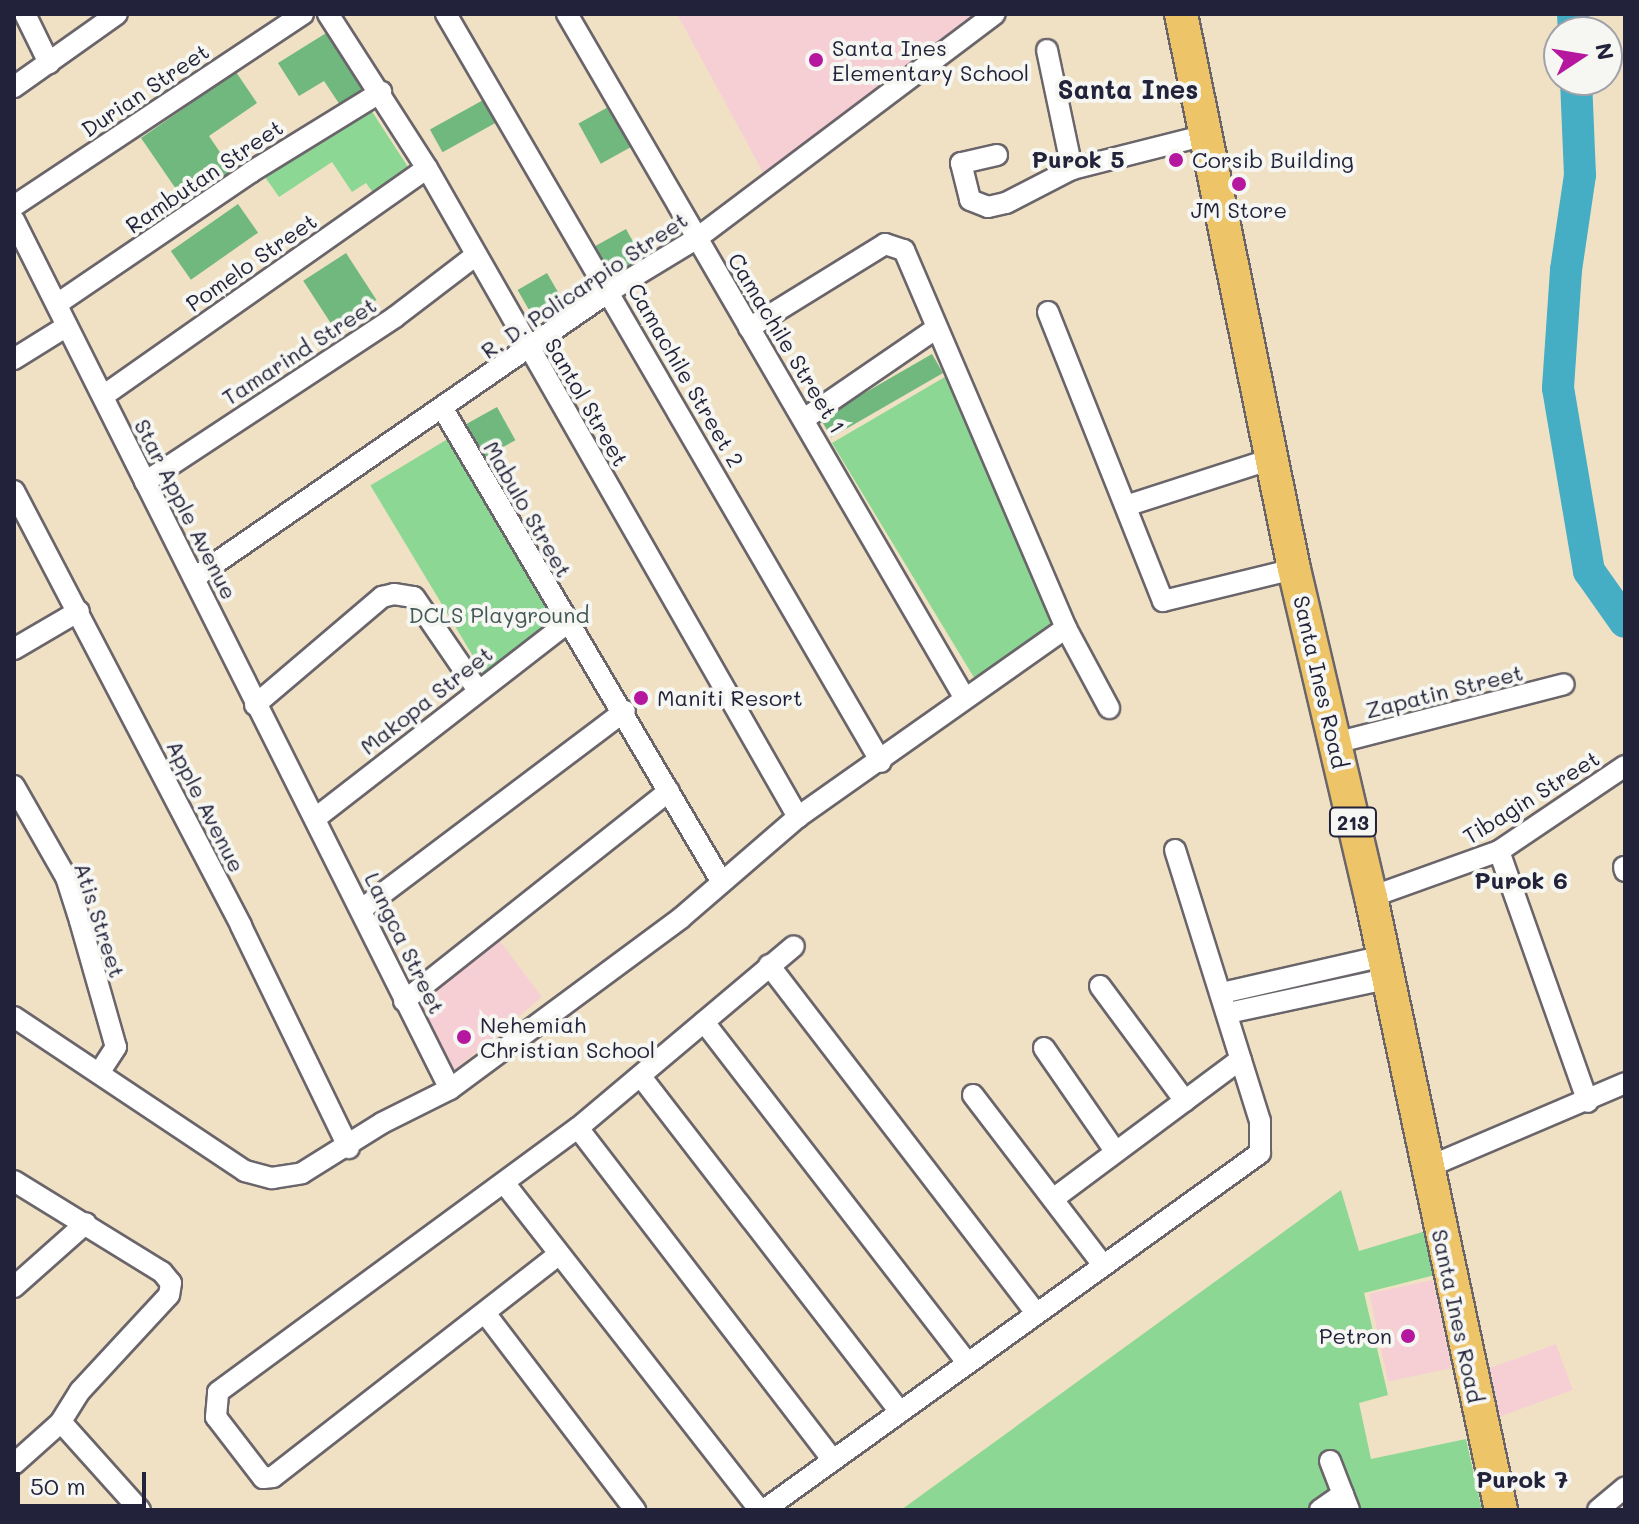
<!DOCTYPE html>
<style>
body{margin:0}
#map{position:relative;width:1639px;height:1524px;overflow:hidden;background:#f0e1c4;font-family:Mali,sans-serif}
div>[style]{position:absolute}
[style*='--x']{left:calc(var(--x)*1px);top:calc(var(--y)*1px);width:calc(var(--w)*1px);rotate:calc(var(--a)*1deg)}
.built>*{inset:0;background:#f6cfd5;transform-origin:0 0}
.green>*{inset:0;background:#8cd794;transform-origin:0 0}
.forest>*{inset:0;background:#71b87e;transform-origin:0 0}
.river>*{height:32px;margin:-16px;padding:0 16px;transform-origin:16px;border-radius:16px;background:#45adc4}
.roads{filter:drop-shadow(2px 0 #6a656b) drop-shadow(-2px 0 #6a656b) drop-shadow(0 2px #6a656b) drop-shadow(0 -2px #6a656b)}
.street>*{height:20px;margin:-10px;padding:0 10px;transform-origin:10px;border-radius:10px;background:#fff}
.primary>*{height:32px;margin:-16px;padding:0 16px;transform-origin:16px;border-radius:16px;background:#eec469}
.dots>*{width:22px;height:22px;translate:-50% -50%;box-sizing:border-box;border:4px solid #f6f6f2;border-radius:50%}
span{translate:-50% -50%;white-space:nowrap;text-align:center;line-height:1.15;-webkit-text-stroke:8px #f6f6f2;paint-order:stroke}
.shield-label span{padding:2px 6px;background:#f6f6f2;border:2px solid;border-radius:6px;-webkit-text-stroke-width:0}
.shield-label{font-size:20px;color:#22223b;font-weight:700}
.poi-label{font-size:22px;color:#22223b}
.left{translate:0 -50%;text-align:left}
.right{translate:-100% -50%;text-align:right}
.street-label{font-size:22px;color:#22223b}
.park-label{font-size:22px;color:#425856}
.neighbourhood-label{font-size:24px;color:#22223b;font-weight:700}
.quarter-label{font-size:26px;color:#22223b;font-weight:700}
.frame{position:absolute;inset:0;border:16px solid #22223b;pointer-events:none}
.north{position:absolute;left:1543px;top:16px;width:80px;height:80px;box-sizing:border-box;background:#f6f6f2;border:2px solid #a1a1a9;border-radius:50%;rotate:78deg;font-size:22px;font-weight:700;line-height:32px;text-align:center;color:#22223b}
.north::after{content:'';display:block;margin:auto;width:28px;height:36px;background:#b5179e;clip-path:polygon(50% 0,100% 100%,50% 72%,0 100%)}
.scale{position:absolute;left:16px;top:1472px;width:130px;height:36px;box-sizing:border-box;border:4px solid #22223b;border-top:0;padding-left:10px;font-size:24px;line-height:28px;white-space:nowrap;color:#22223b;-webkit-text-stroke:6px #f6f6f2;paint-order:stroke}
</style>
<div id="map">
<div class="built">
<i style="clip-path:polygon(677px 14px,974px 14px,980px 24px,765px 176px)"></i>
<i style="clip-path:polygon(497px 937px,542px 997px,452px 1072px,415px 1002px)"></i>
<i style="left:1433px;top:1280px;width:90px;height:65px;rotate:78deg"></i>
<i style="left:1556px;top:1344px;width:49px;height:77px;rotate:70deg"></i>
</div>
<div class="green">
<i style="clip-path:polygon(369px 107px,410px 170px,374px 194px,366px 183px,352px 192px,332px 162px,279px 197px,265px 177px)"></i>
<i style="clip-path:polygon(950px 374px,1068px 640px,987px 699px,832px 443px)"></i>
<i style="left:451px;top:437px;width:228px;height:94px;rotate:59deg"></i>
<i style="clip-path:polygon(1341px 1190px,1359px 1251px,1429px 1230px,1439px 1274px,1364px 1293px,1388px 1395px,1359px 1403px,1371px 1459px,1466px 1439px,1482px 1510px,901px 1510px)"></i>
</div>
<div class="forest">
<i style="clip-path:polygon(331px 30px,371px 94px,344px 111px,324px 81px,299px 96px,278px 63px)"></i>
<i style="clip-path:polygon(236px 72px,257px 103px,209px 136px,234px 173px,187px 205px,141px 138px)"></i>
<i style="left:485px;top:99px;width:26px;height:63px;rotate:61deg"></i>
<i style="left:610px;top:106px;width:46px;height:36px;rotate:61deg"></i>
<i style="left:238px;top:204px;width:35px;height:82px;rotate:55deg"></i>
<i style="left:626px;top:229px;width:39px;height:36px;rotate:61deg"></i>
<i style="left:346px;top:253px;width:56px;height:51px;rotate:57deg"></i>
<i style="left:547px;top:273px;width:38px;height:34px;rotate:60deg"></i>
<i style="left:932px;top:354px;width:22px;height:129px;rotate:60deg"></i>
<i style="left:497px;top:407px;width:38px;height:35px;rotate:61deg"></i>
</div>
<div class="river">
<i style="--x:1573;--y:14;--w:18;--a:87"></i>
<i style="--x:1576;--y:80;--w:95;--a:87.6"></i>
<i style="--x:1580;--y:175;--w:96;--a:98.4"></i>
<i style="--x:1566;--y:270;--w:118;--a:93.9"></i>
<i style="--x:1558;--y:388;--w:186;--a:80.4"></i>
<i style="--x:1589;--y:571;--w:62;--a:54.8"></i>
</div>
<div class="roads">
<div class="street">
<i style="--x:25;--y:14;--w:55;--a:63.9"></i>
<i style="--x:328;--y:14;--w:183;--a:57.3"></i>
<i style="--x:427;--y:168;--w:748;--a:60.25"></i>
<i style="--x:446;--y:14;--w:865;--a:59.82"></i>
<i style="--x:567;--y:14;--w:790;--a:59.83"></i>
<i style="--x:1047;--y:50;--w:122;--a:78.1"></i>
<i style="--x:14;--y:87;--w:126;--a:-35.3"></i>
<i style="--x:997;--y:155;--w:37;--a:167"></i>
<i style="--x:961;--y:163;--w:38;--a:76"></i>
<i style="--x:970;--y:200;--w:19;--a:21"></i>
<i style="--x:988;--y:207;--w:18;--a:-13"></i>
<i style="--x:1006;--y:203;--w:74;--a:-27.3"></i>
<i style="--x:1072;--y:169;--w:142;--a:-14.2"></i>
<i style="--x:14;--y:206;--w:347;--a:-33.6"></i>
<i style="--x:14;--y:220;--w:972;--a:63.36"></i>
<i style="--x:57;--y:304;--w:235;--a:-34.2"></i>
<i style="--x:251;--y:172;--w:153;--a:-31.6"></i>
<i style="--x:1048;--y:312;--w:311;--a:68.3"></i>
<i style="--x:1163;--y:601;--w:135;--a:-13.7"></i>
<i style="--x:749;--y:328;--w:160;--a:-31.7"></i>
<i style="--x:885;--y:244;--w:20;--a:18"></i>
<i style="--x:904;--y:250;--w:411;--a:66.8"></i>
<i style="--x:1066;--y:628;--w:91;--a:61.7"></i>
<i style="--x:14;--y:359;--w:62;--a:-31.9"></i>
<i style="--x:103;--y:396;--w:396;--a:-35.1"></i>
<i style="--x:443;--y:409;--w:546;--a:59.49"></i>
<i style="--x:804;--y:419;--w:158;--a:-34.4"></i>
<i style="--x:145;--y:482;--w:300;--a:-33.4"></i>
<i style="--x:395;--y:317;--w:102;--a:-37.4"></i>
<i style="--x:14;--y:491;--w:491;--a:62.4"></i>
<i style="--x:241;--y:926;--w:247;--a:64.1"></i>
<i style="--x:1129;--y:505;--w:149;--a:-17.9"></i>
<i style="--x:194;--y:578;--w:505;--a:-34.6"></i>
<i style="--x:610;--y:291;--w:100;--a:-31.2"></i>
<i style="--x:696;--y:239;--w:374;--a:-37"></i>
<i style="--x:14;--y:649;--w:75;--a:-30.3"></i>
<i style="--x:255;--y:705;--w:167;--a:-40.4"></i>
<i style="--x:382;--y:597;--w:12;--a:-14"></i>
<i style="--x:394;--y:594;--w:20;--a:9"></i>
<i style="--x:414;--y:597;--w:112;--a:55.6"></i>
<i style="--x:1335;--y:743;--w:236;--a:-14.4"></i>
<i style="--x:14;--y:786;--w:105;--a:60.3"></i>
<i style="--x:66;--y:877;--w:46;--a:72.3"></i>
<i style="--x:80;--y:921;--w:131;--a:74.1"></i>
<i style="--x:116;--y:1047;--w:30;--a:123"></i>
<i style="--x:317;--y:817;--w:316;--a:-37.8"></i>
<i style="--x:1499;--y:851;--w:266;--a:70.5"></i>
<i style="--x:1624;--y:867;--w:4;--a:76"></i>
<i style="--x:1371;--y:897;--w:136;--a:-19.8"></i>
<i style="--x:1499;--y:851;--w:152;--a:-34"></i>
<i style="--x:362;--y:909;--w:329;--a:-37"></i>
<i style="--x:769;--y:965;--w:439;--a:52.5"></i>
<i style="--x:1100;--y:986;--w:143;--a:53.5"></i>
<i style="--x:1222;--y:993;--w:165;--a:-12.9"></i>
<i style="--x:404;--y:1001;--w:338;--a:-38.4"></i>
<i style="--x:1228;--y:1013;--w:163;--a:-12.1"></i>
<i style="--x:14;--y:1017;--w:278;--a:33.7"></i>
<i style="--x:245;--y:1171;--w:28;--a:15"></i>
<i style="--x:272;--y:1178;--w:30;--a:-9"></i>
<i style="--x:302;--y:1173;--w:94;--a:-32"></i>
<i style="--x:382;--y:1123;--w:76;--a:-26.6"></i>
<i style="--x:450;--y:1089;--w:287;--a:-36.5"></i>
<i style="--x:681;--y:918;--w:155;--a:-40.8"></i>
<i style="--x:798;--y:817;--w:328;--a:-35.2"></i>
<i style="--x:704;--y:1022;--w:431;--a:52.3"></i>
<i style="--x:1044;--y:1048;--w:125;--a:55.4"></i>
<i style="--x:642;--y:1078;--w:422;--a:52.3"></i>
<i style="--x:973;--y:1095;--w:214;--a:52.6"></i>
<i style="--x:578;--y:1128;--w:419;--a:52.5"></i>
<i style="--x:1426;--y:1168;--w:216;--a:-23.1"></i>
<i style="--x:14;--y:1181;--w:174;--a:31.6"></i>
<i style="--x:162;--y:1272;--w:14;--a:51"></i>
<i style="--x:171;--y:1283;--w:12;--a:99"></i>
<i style="--x:169;--y:1295;--w:131;--a:132.8"></i>
<i style="--x:80;--y:1391;--w:36;--a:122"></i>
<i style="--x:61;--y:1422;--w:63;--a:138.2"></i>
<i style="--x:505;--y:1184;--w:414;--a:52"></i>
<i style="--x:1053;--y:1199;--w:234;--a:-36.7"></i>
<i style="--x:558;--y:1255;--w:361;--a:142.1"></i>
<i style="--x:273;--y:1477;--w:10;--a:174"></i>
<i style="--x:263;--y:1478;--w:77;--a:-127.6"></i>
<i style="--x:216;--y:1417;--w:25;--a:-85"></i>
<i style="--x:218;--y:1392;--w:446;--a:-36.3"></i>
<i style="--x:578;--y:1128;--w:282;--a:-40.1"></i>
<i style="--x:14;--y:1287;--w:96;--a:-41.6"></i>
<i style="--x:485;--y:1313;--w:248;--a:52.7"></i>
<i style="--x:61;--y:1422;--w:118;--a:48.1"></i>
<i style="--x:1330;--y:1461;--w:53;--a:68.8"></i>
<i style="--x:764;--y:1510;--w:611;--a:-35.74"></i>
<i style="--x:1260;--y:1153;--w:32;--a:-90"></i>
<i style="--x:1260;--y:1121;--w:284;--a:-107.4"></i>
<i style="--x:1320;--y:1510;--w:28;--a:-35"></i>
<i style="--x:1598;--y:1510;--w:35;--a:-40"></i>
</div>
<div class="primary">
<i style="--x:1181;--y:14;--w:566;--a:78.49"></i>
<i style="--x:1294;--y:569;--w:337;--a:76.8"></i>
<i style="--x:1371;--y:897;--w:627;--a:78.03"></i>
</div>
</div>
<div class="dots">
<i style="left:816px;top:60px;background:#b5179e"></i>
<i style="left:1176px;top:160px;background:#b5179e"></i>
<i style="left:1239px;top:184px;background:#b5179e"></i>
<i style="left:641px;top:698px;background:#b5179e"></i>
<i style="left:464px;top:1037px;background:#b5179e"></i>
<i style="left:1408px;top:1336px;background:#b5179e"></i>
</div>
<div class="shield-label">
<span style="left:1353px;top:822px">213</span>
</div>
<div class="poi-label">
<span class="left" style="left:832px;top:60px">Santa Ines<br>Elementary School</span>
<span class="left" style="left:1192px;top:160px">Corsib Building</span>
<span style="left:1239px;top:210px">JM Store</span>
<span class="left" style="left:657px;top:698px">Maniti Resort</span>
<span class="left" style="left:480px;top:1037px">Nehemiah<br>Christian School</span>
<span class="right" style="left:1392px;top:1336px">Petron</span>
</div>
<div class="street-label">
<span style="left:145px;top:90px;rotate:-34deg">Durian Street</span>
<span style="left:204px;top:176px;rotate:-34deg">Rambutan Street</span>
<span style="left:251px;top:262px;rotate:-35deg">Pomelo Street</span>
<span style="left:584px;top:285px;rotate:-34deg">R. D. Policarpio Street</span>
<span style="left:787px;top:343px;rotate:59deg">Camachile Street 1</span>
<span style="left:299px;top:351px;rotate:-33deg">Tamarind Street</span>
<span style="left:686px;top:375px;rotate:60deg">Camachile Street 2</span>
<span style="left:587px;top:402px;rotate:60deg">Santol Street</span>
<span style="left:186px;top:509px;rotate:63deg">Star Apple Avenue</span>
<span style="left:528px;top:509px;rotate:60deg">Mabulo Street</span>
<span style="left:1321px;top:682px;rotate:77deg">Santa Ines Road</span>
<span style="left:1444px;top:691px;rotate:-14deg">Zapatin Street</span>
<span style="left:426px;top:700px;rotate:-38deg">Makopa Street</span>
<span style="left:1531px;top:797px;rotate:-32deg">Tibagin Street</span>
<span style="left:206px;top:806px;rotate:63deg">Apple Avenue</span>
<span style="left:100px;top:920px;rotate:72deg">Atis Street</span>
<span style="left:405px;top:943px;rotate:64deg">Langca Street</span>
<span style="left:1458px;top:1316px;rotate:78deg">Santa Ines Road</span>
</div>
<div class="park-label">
<span style="left:499px;top:615px">DCLS Playground</span>
</div>
<div class="neighbourhood-label">
<span style="left:1078px;top:159px">Purok 5</span>
<span style="left:1521px;top:880px">Purok 6</span>
<span style="left:1522px;top:1479px">Purok 7</span>
</div>
<div class="quarter-label">
<span style="left:1128px;top:90px">Santa Ines</span>
</div>
<div class="frame"></div>
<div class="north">N</div>
<div class="scale">50 m</div>
</div>
